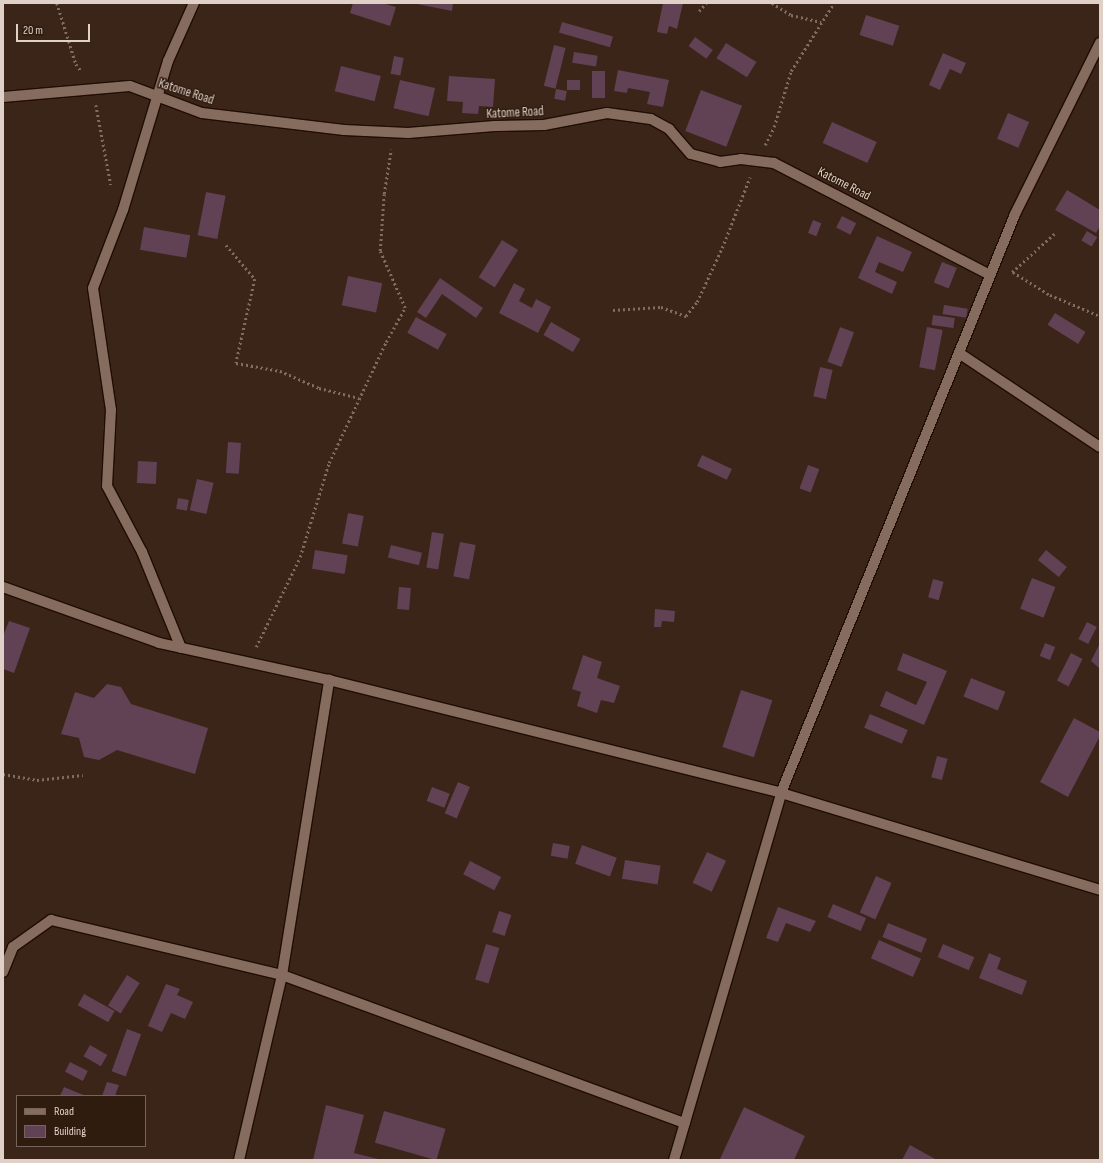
<!DOCTYPE html>
<style>
body{margin:0}
#map{position:relative;width:1103px;height:1163px;overflow:hidden;background:#3a2518;font-family:"Sofia Sans Condensed",sans-serif}
div>[style]{position:absolute}
[style*='--x']{left:calc(var(--x)*1px);top:calc(var(--y)*1px);width:calc(var(--w)*1px);rotate:calc(var(--a)*1deg)}
.building>*{inset:0;background:#614154;transform-origin:0 0}
.path>*{height:2.5px;margin-top:-1.25px;transform-origin:0;background:repeating-linear-gradient(90deg,#7f6d62 0 2px,transparent 0 5px)}
.roads{filter:drop-shadow(1px 0 #200d03) drop-shadow(-1px 0 #200d03) drop-shadow(0 1px #200d03) drop-shadow(0 -1px #200d03)}
.street>*{height:10px;margin:-5px;padding:0 5px;transform-origin:5px;border-radius:5px;background:#866c5e}
span{translate:-50% -50%;white-space:nowrap;text-align:center;line-height:1.15;-webkit-text-stroke:3px #301b0f;paint-order:stroke}
.street-label{font-size:13px;color:#dfd0c8}
.frame{position:absolute;inset:0;border:4px solid #dfd0c8;pointer-events:none}
.legend{position:absolute;left:16px;top:1095px;width:130px;height:52px;box-sizing:border-box;background:#301b0f;border:1px solid #766359;margin:0;padding:5px 7px;list-style:none;font-size:12px;color:#dfd0c8}
.legend li{display:flex;align-items:center;gap:8px;height:20px}
.legend b{width:20px;border:1px solid #766359}
.scale{position:absolute;left:16px;top:24px;width:74px;height:18px;box-sizing:border-box;border:2px solid #dfd0c8;border-top:0;padding-left:5px;font-size:12px;line-height:14px;white-space:nowrap;color:#dfd0c8;-webkit-text-stroke:3px #301b0f;paint-order:stroke}
</style>
<div id="map">
<div class="building">
<i style="clip-path:polygon(353px 3px,382px 3px,396px 7px,390px 26px,350px 13px)"></i>
<i style="clip-path:polygon(412px 3px,453px 3px,452px 11px)"></i>
<i style="clip-path:polygon(663px 3px,683px 3px,677px 29px,669px 26px,667px 34px,657px 32px)"></i>
<i style="left:866px;top:15px;width:35px;height:21px;rotate:18deg"></i>
<i style="left:562px;top:22px;width:53px;height:11px;rotate:16deg"></i>
<i style="left:695px;top:37px;width:22px;height:11px;rotate:36deg"></i>
<i style="left:726px;top:43px;width:36px;height:18px;rotate:32deg"></i>
<i style="left:554px;top:45px;width:12px;height:42px;rotate:14deg"></i>
<i style="left:574px;top:52px;width:24px;height:11px;rotate:9deg"></i>
<i style="clip-path:polygon(943px 53px,966px 63px,961px 74px,950px 69px,940px 90px,929px 85px)"></i>
<i style="left:394px;top:56px;width:10px;height:18px;rotate:11deg"></i>
<i style="left:341px;top:66px;width:41px;height:26px;rotate:14deg"></i>
<i style="clip-path:polygon(618px 70px,669px 80px,663px 107px,647px 104px,650px 92px,628px 88px,627px 93px,614px 91px)"></i>
<i style="left:592px;top:71px;width:13px;height:27px"></i>
<i style="clip-path:polygon(449px 76px,495px 79px,493px 107px,479px 106px,478px 114px,462px 113px,463px 102px,447px 101px)"></i>
<i style="left:400px;top:80px;width:36px;height:29px;rotate:13deg"></i>
<i style="left:567px;top:80px;width:13px;height:10px"></i>
<i style="left:556px;top:89px;width:11px;height:10px;rotate:10deg"></i>
<i style="left:701px;top:90px;width:44px;height:44px;rotate:21deg"></i>
<i style="left:1008px;top:113px;width:23px;height:28px;rotate:23deg"></i>
<i style="left:832px;top:122px;width:49px;height:23px;rotate:24deg"></i>
<i style="clip-path:polygon(1067px 190px,1100px 210px,1100px 226px,1096px 233px,1055px 210px)"></i>
<i style="left:206px;top:192px;width:20px;height:44px;rotate:11deg"></i>
<i style="left:842px;top:216px;width:16px;height:13px;rotate:27deg"></i>
<i style="left:813px;top:220px;width:9px;height:14px;rotate:21deg"></i>
<i style="left:144px;top:227px;width:47px;height:23px;rotate:10deg"></i>
<i style="left:1087px;top:231px;width:12px;height:11px;rotate:31deg"></i>
<i style="clip-path:polygon(877px 236px,912px 252px,903px 272px,879px 262px,875px 272px,897px 282px,892px 294px,858px 278px)"></i>
<i style="left:502px;top:240px;width:19px;height:44px;rotate:32deg"></i>
<i style="left:942px;top:262px;width:16px;height:22px;rotate:22deg"></i>
<i style="left:348px;top:276px;width:35px;height:30px;rotate:12deg"></i>
<i style="clip-path:polygon(440px 278px,483px 308px,476px 318px,442px 294px,426px 318px,417px 312px)"></i>
<i style="clip-path:polygon(514px 283px,525px 289px,519px 301px,532px 308px,536px 299px,551px 307px,538px 333px,499px 313px)"></i>
<i style="left:944px;top:305px;width:24px;height:9px;rotate:9deg"></i>
<i style="left:1055px;top:313px;width:36px;height:14px;rotate:32deg"></i>
<i style="left:933px;top:315px;width:22px;height:10px;rotate:8deg"></i>
<i style="left:416px;top:317px;width:35px;height:18px;rotate:29deg"></i>
<i style="left:551px;top:322px;width:34px;height:15px;rotate:30deg"></i>
<i style="left:840px;top:327px;width:15px;height:37px;rotate:20deg"></i>
<i style="left:927px;top:327px;width:16px;height:41px;rotate:11deg"></i>
<i style="left:820px;top:367px;width:13px;height:30px;rotate:13deg"></i>
<i style="left:228px;top:442px;width:13px;height:31px;rotate:4deg"></i>
<i style="left:702px;top:455px;width:33px;height:12px;rotate:25deg"></i>
<i style="left:138px;top:461px;width:19px;height:22px;rotate:3deg"></i>
<i style="left:808px;top:465px;width:12px;height:25px;rotate:20deg"></i>
<i style="left:197px;top:479px;width:17px;height:32px;rotate:13deg"></i>
<i style="left:178px;top:498px;width:11px;height:11px;rotate:10deg"></i>
<i style="left:348px;top:513px;width:16px;height:31px;rotate:11deg"></i>
<i style="left:432px;top:532px;width:12px;height:36px;rotate:9deg"></i>
<i style="left:460px;top:542px;width:16px;height:35px;rotate:11deg"></i>
<i style="left:391px;top:545px;width:32px;height:13px;rotate:14deg"></i>
<i style="left:315px;top:550px;width:33px;height:19px;rotate:9deg"></i>
<i style="left:1046px;top:550px;width:27px;height:13px;rotate:39deg"></i>
<i style="left:1032px;top:578px;width:25px;height:33px;rotate:21deg"></i>
<i style="left:933px;top:579px;width:11px;height:19px;rotate:15deg"></i>
<i style="left:399px;top:587px;width:12px;height:22px;rotate:5deg"></i>
<i style="clip-path:polygon(655px 609px,675px 611px,674px 622px,662px 621px,661px 627px,654px 627px)"></i>
<i style="clip-path:polygon(9px 621px,30px 628px,14px 673px,3px 669px,3px 636px)"></i>
<i style="left:1087px;top:622px;width:11px;height:19px;rotate:27deg"></i>
<i style="left:1045px;top:643px;width:11px;height:14px;rotate:22deg"></i>
<i style="clip-path:polygon(1100px 643px,1100px 667px,1099px 668px,1091px 661px)"></i>
<i style="clip-path:polygon(903px 653px,947px 671px,924px 725px,880px 706px,886px 691px,916px 705px,927px 682px,897px 670px)"></i>
<i style="left:1071px;top:653px;width:13px;height:31px;rotate:27deg"></i>
<i style="clip-path:polygon(583px 655px,602px 662px,597px 678px,620px 686px,614px 703px,601px 700px,597px 713px,577px 706px,581px 692px,572px 689px)"></i>
<i style="left:971px;top:678px;width:37px;height:20px;rotate:22deg"></i>
<i style="clip-path:polygon(107px 684px,121px 687px,131px 704px,208px 728px,195px 774px,117px 750px,99px 760px,84px 757px,79px 738px,61px 734px,75px 692px,94px 698px)"></i>
<i style="left:741px;top:690px;width:33px;height:60px;rotate:18deg"></i>
<i style="left:870px;top:714px;width:41px;height:15px;rotate:23deg"></i>
<i style="clip-path:polygon(1074px 718px,1100px 732px,1100px 736px,1068px 797px,1040px 782px)"></i>
<i style="left:937px;top:756px;width:11px;height:22px;rotate:15deg"></i>
<i style="left:458px;top:782px;width:13px;height:34px;rotate:23deg"></i>
<i style="left:432px;top:787px;width:19px;height:15px;rotate:21deg"></i>
<i style="left:553px;top:843px;width:17px;height:13px;rotate:10deg"></i>
<i style="left:582px;top:845px;width:37px;height:20px;rotate:20deg"></i>
<i style="left:707px;top:852px;width:21px;height:34px;rotate:25deg"></i>
<i style="left:625px;top:860px;width:36px;height:19px;rotate:9deg"></i>
<i style="left:470px;top:861px;width:35px;height:15px;rotate:27deg"></i>
<i style="left:876px;top:876px;width:17px;height:40px;rotate:24deg"></i>
<i style="left:833px;top:904px;width:36px;height:14px;rotate:23deg"></i>
<i style="clip-path:polygon(778px 907px,816px 921px,810px 932px,786px 923px,778px 942px,766px 938px)"></i>
<i style="left:499px;top:911px;width:13px;height:22px;rotate:18deg"></i>
<i style="left:888px;top:923px;width:42px;height:15px;rotate:22deg"></i>
<i style="left:879px;top:940px;width:46px;height:20px;rotate:24deg"></i>
<i style="left:486px;top:944px;width:14px;height:37px;rotate:17deg"></i>
<i style="left:943px;top:944px;width:34px;height:14px;rotate:23deg"></i>
<i style="clip-path:polygon(989px 953px,1001px 958px,997px 969px,1027px 981px,1022px 995px,979px 978px)"></i>
<i style="left:127px;top:975px;width:15px;height:36px;rotate:32deg"></i>
<i style="clip-path:polygon(166px 984px,180px 989px,177px 995px,193px 1002px,185px 1019px,171px 1013px,162px 1032px,148px 1026px)"></i>
<i style="left:84px;top:994px;width:35px;height:13px;rotate:29deg"></i>
<i style="left:127px;top:1029px;width:15px;height:45px;rotate:20deg"></i>
<i style="left:90px;top:1045px;width:20px;height:13px;rotate:30deg"></i>
<i style="left:70px;top:1062px;width:20px;height:11px;rotate:27deg"></i>
<i style="clip-path:polygon(107px 1082px,119px 1085px,115px 1096px,102px 1096px)"></i>
<i style="clip-path:polygon(64px 1087px,86px 1096px,60px 1096px)"></i>
<i style="clip-path:polygon(326px 1105px,364px 1115px,354px 1153px,382px 1160px,313px 1160px)"></i>
<i style="clip-path:polygon(744px 1107px,805px 1136px,794px 1160px,720px 1159px)"></i>
<i style="left:384px;top:1111px;width:64px;height:33px;rotate:16deg"></i>
<i style="clip-path:polygon(910px 1145px,937px 1160px,902px 1160px)"></i>
</div>
<div class="path">
<i style="--x:57;--y:3;--w:64;--a:72.7"></i>
<i style="--x:76;--y:64;--w:10;--a:53"></i>
<i style="--x:772;--y:3;--w:22;--a:32"></i>
<i style="--x:791;--y:15;--w:31;--a:13"></i>
<i style="--x:699;--y:11;--w:11;--a:-49"></i>
<i style="--x:96;--y:105;--w:81;--a:79.4"></i>
<i style="--x:765;--y:145;--w:20;--a:-63"></i>
<i style="--x:774;--y:127;--w:59;--a:-73.1"></i>
<i style="--x:791;--y:71;--w:80;--a:-57.7"></i>
<i style="--x:226;--y:245;--w:45;--a:49.5"></i>
<i style="--x:255;--y:279;--w:86;--a:102.7"></i>
<i style="--x:236;--y:363;--w:45;--a:10.3"></i>
<i style="--x:280;--y:371;--w:43;--a:23.6"></i>
<i style="--x:319;--y:388;--w:41;--a:14"></i>
<i style="--x:1012;--y:272;--w:57;--a:-42.1"></i>
<i style="--x:1013;--y:272;--w:44;--a:31.9"></i>
<i style="--x:1050;--y:295;--w:54;--a:22.8"></i>
<i style="--x:613;--y:310;--w:48;--a:-3.6"></i>
<i style="--x:661;--y:307;--w:27;--a:20"></i>
<i style="--x:686;--y:316;--w:18;--a:-52"></i>
<i style="--x:697;--y:302;--w:60;--a:-65.2"></i>
<i style="--x:722;--y:248;--w:76;--a:-68.5"></i>
<i style="--x:256;--y:647;--w:100;--a:-63.9"></i>
<i style="--x:300;--y:557;--w:98;--a:-72.9"></i>
<i style="--x:329;--y:463;--w:134;--a:-64.8"></i>
<i style="--x:386;--y:342;--w:39;--a:-61"></i>
<i style="--x:405;--y:308;--w:62;--a:-113.7"></i>
<i style="--x:380;--y:251;--w:57;--a:-86"></i>
<i style="--x:384;--y:194;--w:45;--a:-81"></i>
<i style="--x:3;--y:774;--w:35;--a:10"></i>
<i style="--x:37;--y:780;--w:46;--a:-6.2"></i>
</div>
<div class="roads">
<div class="street">
<i style="--x:3;--y:97;--w:127;--a:-5"></i>
<i style="--x:130;--y:86;--w:77;--a:20.6"></i>
<i style="--x:202;--y:113;--w:143;--a:6.8"></i>
<i style="--x:344;--y:130;--w:64;--a:2.7"></i>
<i style="--x:408;--y:133;--w:87;--a:-4.6"></i>
<i style="--x:495;--y:126;--w:49;--a:-1.2"></i>
<i style="--x:544;--y:125;--w:64;--a:-10.8"></i>
<i style="--x:607;--y:113;--w:44;--a:7.8"></i>
<i style="--x:651;--y:119;--w:21;--a:29"></i>
<i style="--x:669;--y:129;--w:33;--a:49"></i>
<i style="--x:691;--y:154;--w:30;--a:15"></i>
<i style="--x:720;--y:162;--w:21;--a:-8"></i>
<i style="--x:741;--y:159;--w:33;--a:7"></i>
<i style="--x:774;--y:163;--w:243;--a:27.4"></i>
<i style="--x:959;--y:353;--w:169;--a:33.7"></i>
<i style="--x:3;--y:587;--w:166;--a:19.7"></i>
<i style="--x:159;--y:643;--w:174;--a:12.3"></i>
<i style="--x:329;--y:680;--w:466;--a:14"></i>
<i style="--x:781;--y:793;--w:333;--a:16.9"></i>
<i style="--x:181;--y:648;--w:104;--a:-112.1"></i>
<i style="--x:142;--y:552;--w:75;--a:-117.9"></i>
<i style="--x:107;--y:486;--w:76;--a:-87"></i>
<i style="--x:111;--y:410;--w:123;--a:-98.4"></i>
<i style="--x:93;--y:288;--w:84;--a:-69"></i>
<i style="--x:123;--y:210;--w:156;--a:-73.2"></i>
<i style="--x:168;--y:61;--w:64;--a:-65.9"></i>
<i style="--x:3;--y:972;--w:27;--a:-68"></i>
<i style="--x:13;--y:947;--w:47;--a:-35.4"></i>
<i style="--x:51;--y:920;--w:237;--a:13.4"></i>
<i style="--x:282;--y:975;--w:429;--a:20.2"></i>
<i style="--x:239;--y:1160;--w:190;--a:-76.9"></i>
<i style="--x:282;--y:975;--w:299;--a:-80.9"></i>
<i style="--x:674;--y:1160;--w:382;--a:-73.7"></i>
<i style="--x:781;--y:793;--w:624;--a:-67.99"></i>
<i style="--x:1015;--y:214;--w:191;--a:-63.6"></i>
</div>
</div>
<div class="street-label">
<span style="left:186px;top:92px;rotate:18deg">Katome Road</span>
<span style="left:515px;top:113px;rotate:-3deg">Katome Road</span>
<span style="left:844px;top:184px;rotate:27deg">Katome Road</span>
</div>
<div class="frame"></div>
<ul class="legend">
<li><b style="height:5px;background:#866c5e"></b>Road</li>
<li><b style="height:11px;background:#614154"></b>Building</li>
</ul>
<div class="scale">20 m</div>
</div>
